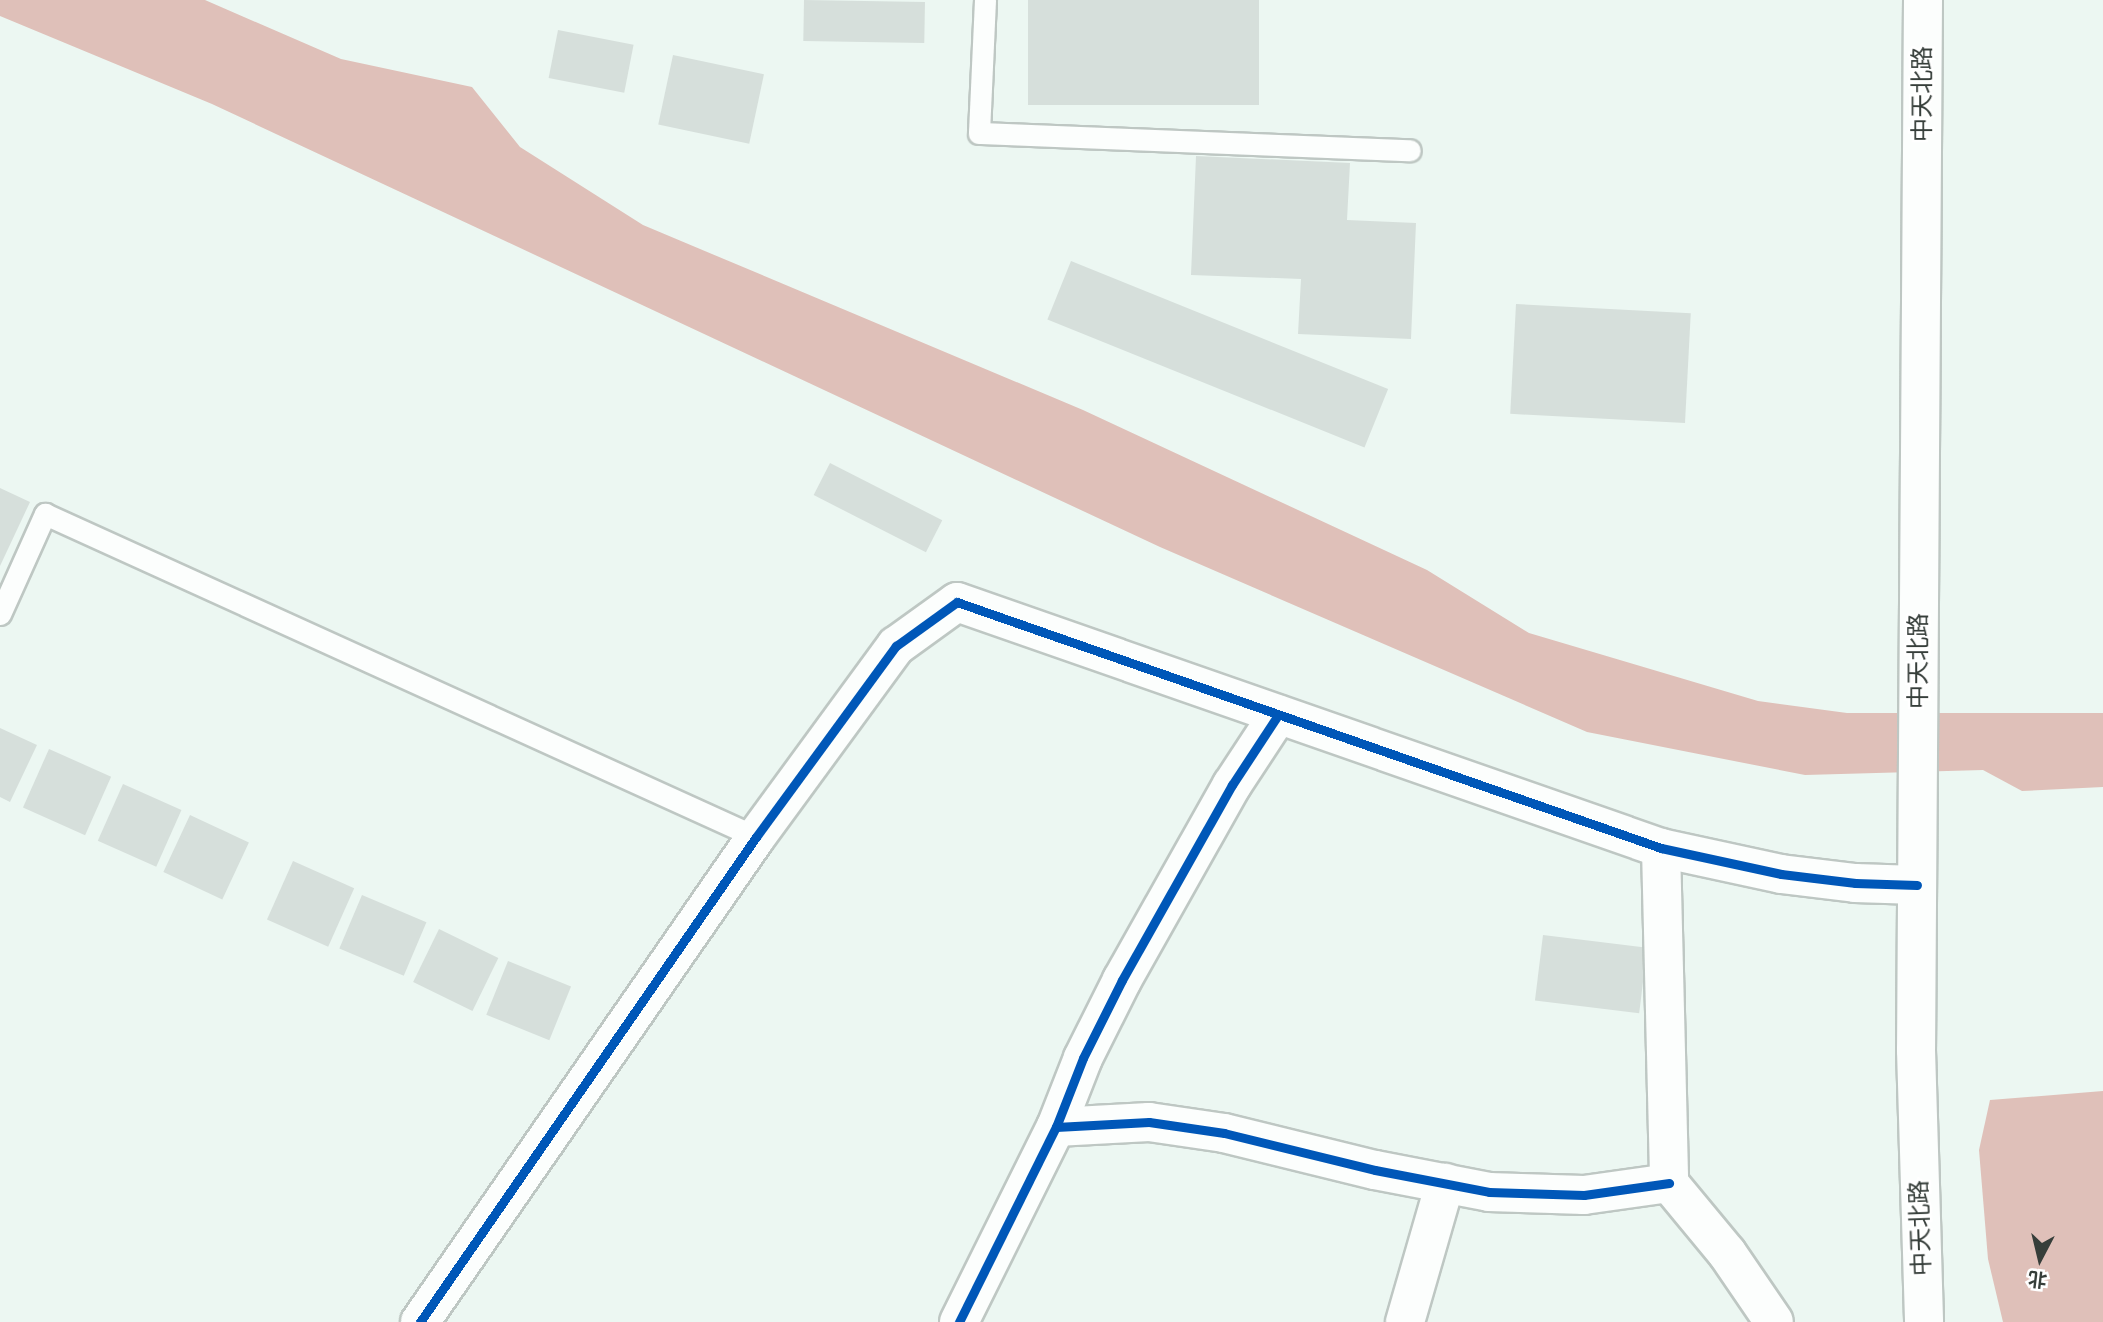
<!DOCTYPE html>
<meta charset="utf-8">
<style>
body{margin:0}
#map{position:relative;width:2103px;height:1322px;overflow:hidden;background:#ecf7f2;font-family:Quicksand,"Noto Sans SC",sans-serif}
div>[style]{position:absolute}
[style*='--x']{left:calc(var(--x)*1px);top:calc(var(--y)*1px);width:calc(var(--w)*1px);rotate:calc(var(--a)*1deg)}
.water>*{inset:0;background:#dfc0b9}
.building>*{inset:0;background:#d6dfdb;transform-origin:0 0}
.roads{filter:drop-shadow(2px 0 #bec7c3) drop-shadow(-2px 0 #bec7c3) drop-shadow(0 2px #bec7c3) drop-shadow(0 -2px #bec7c3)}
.service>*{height:21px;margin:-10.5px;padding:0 10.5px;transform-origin:10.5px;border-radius:10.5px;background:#fcfefd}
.minor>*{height:38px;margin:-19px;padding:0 19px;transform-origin:19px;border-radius:19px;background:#fcfefd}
.secondary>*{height:38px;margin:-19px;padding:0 19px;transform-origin:19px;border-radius:19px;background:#fcfefd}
.cycleway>*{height:9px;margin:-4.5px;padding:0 4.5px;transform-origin:4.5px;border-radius:4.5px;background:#0057b8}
span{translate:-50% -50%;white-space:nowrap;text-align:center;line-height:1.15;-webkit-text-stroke:5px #fff;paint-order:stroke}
.street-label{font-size:24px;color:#363e3a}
.north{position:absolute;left:2005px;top:1224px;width:70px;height:70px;-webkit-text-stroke:5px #fff;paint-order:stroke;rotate:187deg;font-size:19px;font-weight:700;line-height:28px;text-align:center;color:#363e3a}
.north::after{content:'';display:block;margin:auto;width:24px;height:32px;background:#363e3a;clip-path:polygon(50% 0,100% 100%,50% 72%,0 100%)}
</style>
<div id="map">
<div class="water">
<i style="clip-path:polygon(0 0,205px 0,341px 59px,472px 87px,520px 147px,643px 225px,1083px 410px,1427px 570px,1529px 633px,1758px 701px,1847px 713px,2103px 713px,2103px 787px,2022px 791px,1983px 770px,1805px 775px,1587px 732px,1160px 547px,212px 104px,0 16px)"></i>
<i style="clip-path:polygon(2103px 1091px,2103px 1322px,2003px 1322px,1988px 1259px,1979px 1150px,1990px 1100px)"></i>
</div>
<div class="building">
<i style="left:804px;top:0;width:121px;height:41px;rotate:1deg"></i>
<i style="left:1028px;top:0;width:231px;height:105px"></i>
<i style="left:558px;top:30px;width:77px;height:49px;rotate:11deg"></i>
<i style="left:673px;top:55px;width:93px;height:71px;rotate:12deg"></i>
<i style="clip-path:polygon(1196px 156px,1350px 163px,1347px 220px,1416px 223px,1411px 339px,1298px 334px,1301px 279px,1191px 275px)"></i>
<i style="left:1071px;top:261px;width:342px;height:63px;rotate:22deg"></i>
<i style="left:1516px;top:304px;width:175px;height:110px;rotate:3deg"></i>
<i style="left:830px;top:463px;width:126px;height:36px;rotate:27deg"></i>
<i style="clip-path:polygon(0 488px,30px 502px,0 566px)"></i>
<i style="clip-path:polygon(0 728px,37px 745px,10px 802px,0 797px)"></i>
<i style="left:49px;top:749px;width:68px;height:64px;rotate:24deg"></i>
<i style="left:123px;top:784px;width:64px;height:62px;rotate:24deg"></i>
<i style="left:190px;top:815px;width:65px;height:63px;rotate:25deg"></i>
<i style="left:293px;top:861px;width:67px;height:64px;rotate:24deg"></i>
<i style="left:362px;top:895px;width:70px;height:58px;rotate:23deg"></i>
<i style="left:439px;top:929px;width:66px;height:59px;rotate:26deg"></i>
<i style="left:1543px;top:935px;width:105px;height:66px;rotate:7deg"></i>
<i style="left:508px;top:961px;width:68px;height:58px;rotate:22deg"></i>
</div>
<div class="roads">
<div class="service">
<i style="--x:985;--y:0;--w:133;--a:92.6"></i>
<i style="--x:979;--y:133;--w:431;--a:2.3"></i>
<i style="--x:0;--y:614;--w:110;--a:-65.8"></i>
<i style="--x:45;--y:514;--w:781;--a:24.43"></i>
</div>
<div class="minor">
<i style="--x:1661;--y:848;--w:335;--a:88.6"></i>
<i style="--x:1669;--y:1183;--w:91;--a:50.4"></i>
<i style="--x:1727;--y:1253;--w:83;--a:55.7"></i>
<i style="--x:1056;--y:1127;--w:93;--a:-3.1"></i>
<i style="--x:1149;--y:1122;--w:76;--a:8.3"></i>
<i style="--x:1224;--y:1133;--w:155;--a:13.8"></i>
<i style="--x:1375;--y:1170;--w:116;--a:10.9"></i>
<i style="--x:1489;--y:1192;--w:95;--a:1.8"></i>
<i style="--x:1584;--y:1195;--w:86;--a:-8"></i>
<i style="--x:420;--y:1322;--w:590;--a:-55.29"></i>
<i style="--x:756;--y:837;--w:237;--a:-53.8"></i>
<i style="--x:896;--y:646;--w:75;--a:-35.8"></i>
<i style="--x:957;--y:602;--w:746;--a:19.26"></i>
<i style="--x:1661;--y:848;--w:123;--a:12.2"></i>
<i style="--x:1781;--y:874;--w:75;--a:6.9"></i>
<i style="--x:1855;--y:883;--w:62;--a:1.8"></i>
<i style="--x:959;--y:1322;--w:218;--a:-63.6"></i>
<i style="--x:1056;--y:1127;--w:74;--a:-68.6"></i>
<i style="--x:1083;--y:1058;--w:87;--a:-63.4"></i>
<i style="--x:1122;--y:980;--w:224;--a:-60.6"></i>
<i style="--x:1232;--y:785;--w:84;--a:-56.7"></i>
<i style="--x:1405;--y:1322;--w:145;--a:-73.9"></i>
</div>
<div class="secondary">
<i style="--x:1923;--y:0;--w:1050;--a:90.38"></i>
<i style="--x:1916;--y:1050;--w:272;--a:88.3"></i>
</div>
</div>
<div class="cycleway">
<i style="--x:1056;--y:1127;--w:93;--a:-3.1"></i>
<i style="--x:1149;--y:1122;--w:76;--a:8.3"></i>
<i style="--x:1224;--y:1133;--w:155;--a:13.8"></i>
<i style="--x:1375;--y:1170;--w:116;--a:10.9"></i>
<i style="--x:1489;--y:1192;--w:95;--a:1.8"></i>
<i style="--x:1584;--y:1195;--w:86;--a:-8"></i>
<i style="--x:420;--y:1322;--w:590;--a:-55.29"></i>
<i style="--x:756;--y:837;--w:237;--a:-53.8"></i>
<i style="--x:896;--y:646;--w:75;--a:-35.8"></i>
<i style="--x:957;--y:602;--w:746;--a:19.26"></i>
<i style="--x:1661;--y:848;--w:123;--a:12.2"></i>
<i style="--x:1781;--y:874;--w:75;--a:6.9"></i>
<i style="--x:1855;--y:883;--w:62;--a:1.8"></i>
<i style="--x:959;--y:1322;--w:218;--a:-63.6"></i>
<i style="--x:1056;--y:1127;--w:74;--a:-68.6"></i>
<i style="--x:1083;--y:1058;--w:87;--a:-63.4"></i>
<i style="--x:1122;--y:980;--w:224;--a:-60.6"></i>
<i style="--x:1232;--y:785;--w:84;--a:-56.7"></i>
</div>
<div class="street-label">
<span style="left:1922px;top:94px;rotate:-90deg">中天北路</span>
<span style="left:1918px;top:661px;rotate:-90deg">中天北路</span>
<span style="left:1920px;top:1228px;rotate:-92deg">中天北路</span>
</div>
<div class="north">北</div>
</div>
